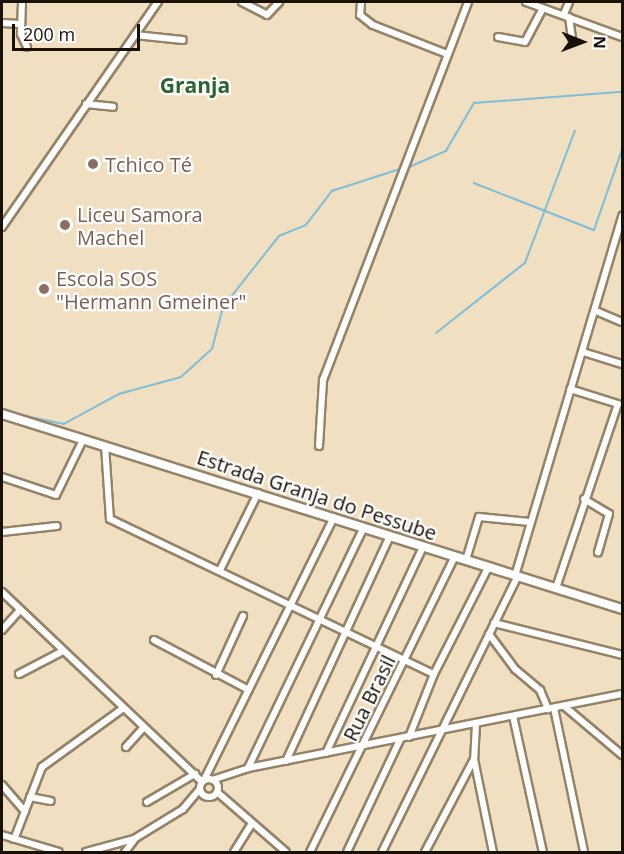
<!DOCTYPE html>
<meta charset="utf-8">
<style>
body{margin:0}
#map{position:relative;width:624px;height:854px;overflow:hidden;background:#f1dfc1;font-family:"Open Sans",sans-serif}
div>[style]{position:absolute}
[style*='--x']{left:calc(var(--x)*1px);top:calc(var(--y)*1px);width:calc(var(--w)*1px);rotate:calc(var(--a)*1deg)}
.stream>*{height:1.5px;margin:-0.75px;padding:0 0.75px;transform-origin:0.75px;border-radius:0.75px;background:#7fbdd8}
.roads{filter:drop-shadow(2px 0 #948367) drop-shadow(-2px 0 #948367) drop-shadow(0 2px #948367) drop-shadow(0 -2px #948367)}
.minor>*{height:6px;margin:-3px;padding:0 3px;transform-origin:3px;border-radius:3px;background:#fff}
.minor>.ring{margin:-3px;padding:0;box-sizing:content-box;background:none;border:6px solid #fff;border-radius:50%}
.major>*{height:8px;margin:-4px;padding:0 4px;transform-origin:4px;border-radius:4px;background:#fff}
.dots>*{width:16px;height:16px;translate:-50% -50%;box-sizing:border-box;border:3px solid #fff;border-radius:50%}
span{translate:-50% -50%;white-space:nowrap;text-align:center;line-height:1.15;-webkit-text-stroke:4.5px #fff;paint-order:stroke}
.education-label{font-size:20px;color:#785e54}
.left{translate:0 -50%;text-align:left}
.street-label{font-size:20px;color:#171107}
.neighbourhood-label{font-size:21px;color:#2d6531;font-weight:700}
.frame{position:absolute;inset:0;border:3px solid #171107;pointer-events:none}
.north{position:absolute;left:552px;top:12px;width:60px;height:60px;-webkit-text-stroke:4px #fff;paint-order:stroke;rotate:91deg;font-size:16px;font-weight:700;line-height:24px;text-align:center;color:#171107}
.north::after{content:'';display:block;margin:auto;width:21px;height:27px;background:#171107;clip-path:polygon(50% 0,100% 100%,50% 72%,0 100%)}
.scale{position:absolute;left:12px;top:24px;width:128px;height:27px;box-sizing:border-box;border:3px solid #171107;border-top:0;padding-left:8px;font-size:18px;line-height:21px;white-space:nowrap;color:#171107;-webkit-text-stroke:4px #fff;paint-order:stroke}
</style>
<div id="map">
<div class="stream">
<i style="--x:405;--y:169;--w:45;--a:-23.7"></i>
<i style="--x:446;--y:151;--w:56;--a:-59.7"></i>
<i style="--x:474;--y:103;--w:148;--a:-4.3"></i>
<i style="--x:474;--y:183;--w:129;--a:21.4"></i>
<i style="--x:594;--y:230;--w:85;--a:-70.7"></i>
<i style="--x:436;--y:333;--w:113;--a:-38.2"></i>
<i style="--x:525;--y:263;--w:141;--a:-69.3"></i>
<i style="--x:11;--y:413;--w:54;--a:11.7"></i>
<i style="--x:64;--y:424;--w:63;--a:-28.6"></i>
<i style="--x:119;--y:394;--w:64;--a:-15.3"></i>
<i style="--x:181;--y:377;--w:42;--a:-42.1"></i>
<i style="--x:212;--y:349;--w:43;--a:-75.3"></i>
<i style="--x:223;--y:307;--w:90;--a:-51.7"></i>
<i style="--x:279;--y:236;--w:29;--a:-22"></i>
<i style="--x:306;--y:225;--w:43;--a:-52.6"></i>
<i style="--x:332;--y:191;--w:71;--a:-17.9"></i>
</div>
<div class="roads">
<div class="minor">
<i style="--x:22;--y:2;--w:32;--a:92"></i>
<i style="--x:21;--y:34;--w:14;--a:65"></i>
<i style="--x:242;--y:2;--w:28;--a:27"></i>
<i style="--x:267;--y:15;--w:18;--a:-47"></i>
<i style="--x:361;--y:2;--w:13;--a:94"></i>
<i style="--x:360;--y:15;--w:16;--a:38"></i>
<i style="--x:373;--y:25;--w:79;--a:21.4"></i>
<i style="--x:526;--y:2;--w:102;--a:20"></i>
<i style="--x:564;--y:14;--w:13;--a:-67"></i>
<i style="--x:569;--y:17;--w:21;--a:82"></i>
<i style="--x:2;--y:23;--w:18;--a:3"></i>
<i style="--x:135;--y:35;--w:48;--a:5.9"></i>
<i style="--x:498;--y:37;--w:27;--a:10"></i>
<i style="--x:525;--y:42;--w:38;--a:-62"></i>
<i style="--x:86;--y:104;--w:27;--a:6"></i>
<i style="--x:2;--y:227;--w:274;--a:-55.3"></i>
<i style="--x:596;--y:311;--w:28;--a:23"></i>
<i style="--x:583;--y:352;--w:41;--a:17.1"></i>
<i style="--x:105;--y:446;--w:73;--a:86.1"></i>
<i style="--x:110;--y:519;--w:359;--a:25.6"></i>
<i style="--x:319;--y:446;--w:66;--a:-86.5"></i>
<i style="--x:323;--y:380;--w:405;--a:-69"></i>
<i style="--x:2;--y:477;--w:57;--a:18.4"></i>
<i style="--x:56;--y:495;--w:61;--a:-63.9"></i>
<i style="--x:584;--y:499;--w:29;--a:31"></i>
<i style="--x:609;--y:514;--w:40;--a:106"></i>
<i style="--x:2;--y:532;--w:55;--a:-6.2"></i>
<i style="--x:466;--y:560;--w:45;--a:-73.2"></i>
<i style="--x:479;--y:517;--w:51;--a:5.6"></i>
<i style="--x:220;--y:570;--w:86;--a:-63.7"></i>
<i style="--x:515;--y:576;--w:376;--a:-73.4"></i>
<i style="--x:556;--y:588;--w:194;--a:-71.4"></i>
<i style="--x:618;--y:404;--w:50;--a:-162.6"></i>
<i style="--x:2;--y:592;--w:276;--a:43.5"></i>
<i style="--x:494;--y:623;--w:132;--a:14"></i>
<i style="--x:2;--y:630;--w:27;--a:-48"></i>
<i style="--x:489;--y:634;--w:44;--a:53.4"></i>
<i style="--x:515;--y:669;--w:33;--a:40"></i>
<i style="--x:540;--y:690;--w:21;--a:67"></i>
<i style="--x:154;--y:640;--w:107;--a:27.8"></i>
<i style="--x:19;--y:674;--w:47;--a:-27.6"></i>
<i style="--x:216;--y:675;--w:65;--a:-65.4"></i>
<i style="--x:564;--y:706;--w:76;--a:40.2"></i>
<i style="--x:554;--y:708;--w:147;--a:78.2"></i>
<i style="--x:513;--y:716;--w:139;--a:77.6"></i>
<i style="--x:476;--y:724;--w:35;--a:93"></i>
<i style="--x:474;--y:759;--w:95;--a:78.5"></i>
<i style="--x:409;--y:737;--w:68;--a:-68.4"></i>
<i style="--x:434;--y:674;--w:121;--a:-63"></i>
<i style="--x:126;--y:747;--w:25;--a:-48"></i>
<i style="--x:326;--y:753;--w:228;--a:-64.8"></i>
<i style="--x:286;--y:761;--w:248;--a:-65.2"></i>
<i style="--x:248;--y:768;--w:267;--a:-64.3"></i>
<i class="ring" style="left:200px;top:779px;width:12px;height:12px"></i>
<i style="--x:204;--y:780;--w:293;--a:-63.7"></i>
<i style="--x:212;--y:780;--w:38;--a:-18"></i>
<i style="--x:248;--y:768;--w:381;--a:-11.2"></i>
<i style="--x:2;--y:785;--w:35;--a:49"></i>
<i style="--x:25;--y:811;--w:30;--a:111"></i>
<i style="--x:217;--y:792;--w:91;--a:41"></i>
<i style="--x:30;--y:797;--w:21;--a:11"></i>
<i style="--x:147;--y:802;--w:56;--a:-30.3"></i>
<i style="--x:25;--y:811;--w:47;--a:-68.9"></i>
<i style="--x:42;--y:767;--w:99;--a:-35.9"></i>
<i style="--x:2;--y:835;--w:59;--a:16.6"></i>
<i style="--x:86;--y:852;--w:50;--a:-15.2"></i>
<i style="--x:134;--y:839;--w:57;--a:-31.5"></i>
<i style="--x:183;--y:809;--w:26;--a:-50"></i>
<i style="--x:125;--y:852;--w:15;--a:-53"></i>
<i style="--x:234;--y:852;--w:34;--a:-58"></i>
<i style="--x:310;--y:852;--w:330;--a:-63.9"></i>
<i style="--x:347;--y:852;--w:126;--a:-64.7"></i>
<i style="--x:382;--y:852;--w:308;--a:-63.8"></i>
<i style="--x:425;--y:852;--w:105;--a:-62.2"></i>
</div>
<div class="major">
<i style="--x:2;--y:414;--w:650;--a:17.46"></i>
</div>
</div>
<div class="dots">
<i style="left:93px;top:164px;background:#8d6e63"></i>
<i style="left:65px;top:225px;background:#8d6e63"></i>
<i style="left:44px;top:289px;background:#8d6e63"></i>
</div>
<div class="education-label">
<span class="left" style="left:105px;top:164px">Tchico Té</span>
<span class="left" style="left:77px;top:226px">Liceu Samora<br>Machel</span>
<span class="left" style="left:56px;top:290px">Escola SOS<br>"Hermann Gmeiner"</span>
</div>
<div class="street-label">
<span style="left:317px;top:495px;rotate:18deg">Estrada Granja do Pessube</span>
<span style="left:369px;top:698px;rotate:-64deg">Rua Brasil</span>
</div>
<div class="neighbourhood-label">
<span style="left:195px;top:85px">Granja</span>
</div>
<div class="frame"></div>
<div class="north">N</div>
<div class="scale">200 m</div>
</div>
